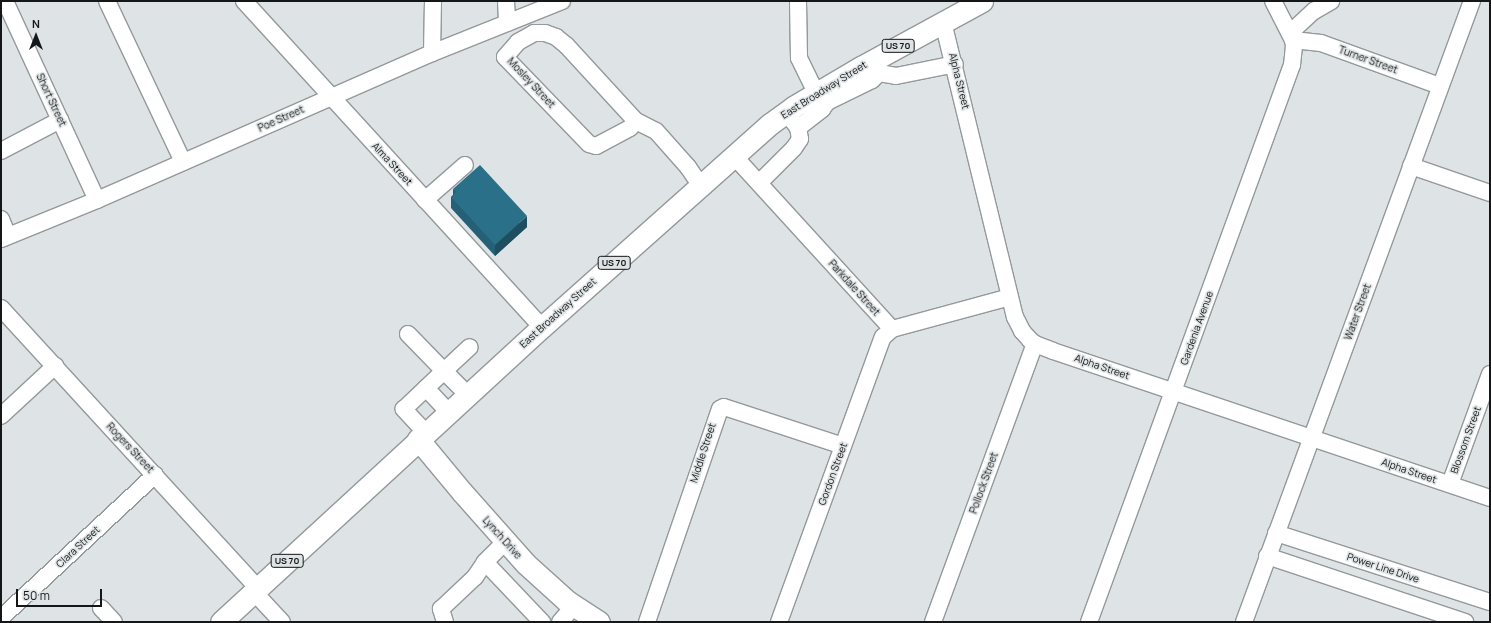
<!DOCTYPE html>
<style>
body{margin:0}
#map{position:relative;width:1491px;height:623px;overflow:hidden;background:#dee3e5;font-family:Manrope,sans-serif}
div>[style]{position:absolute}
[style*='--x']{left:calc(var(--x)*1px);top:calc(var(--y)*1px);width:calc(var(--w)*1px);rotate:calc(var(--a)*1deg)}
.roads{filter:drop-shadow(1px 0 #94999b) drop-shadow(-1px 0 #94999b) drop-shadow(0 1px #94999b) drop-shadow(0 -1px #94999b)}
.minor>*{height:16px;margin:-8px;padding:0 8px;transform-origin:8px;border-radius:8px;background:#fff}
.major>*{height:21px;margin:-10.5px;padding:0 10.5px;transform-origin:10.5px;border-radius:10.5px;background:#fff}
.wall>*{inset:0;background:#256076}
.shaded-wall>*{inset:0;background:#1e4e60}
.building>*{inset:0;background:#2b7089}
span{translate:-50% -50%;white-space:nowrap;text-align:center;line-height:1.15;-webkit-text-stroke:3px #dee3e5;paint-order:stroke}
.shield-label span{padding:1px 3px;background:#dee3e5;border:1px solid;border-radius:3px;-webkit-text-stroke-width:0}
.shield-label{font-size:9px;color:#151617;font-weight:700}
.street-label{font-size:10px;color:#151617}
.frame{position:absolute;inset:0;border:2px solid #151617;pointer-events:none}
.north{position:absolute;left:16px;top:16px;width:40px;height:40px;-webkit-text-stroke:3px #dee3e5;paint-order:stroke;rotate:0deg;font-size:11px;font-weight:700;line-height:16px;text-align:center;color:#151617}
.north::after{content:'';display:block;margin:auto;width:14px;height:18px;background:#151617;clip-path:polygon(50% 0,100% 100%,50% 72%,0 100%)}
.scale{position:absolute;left:16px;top:589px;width:86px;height:18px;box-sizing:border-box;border:2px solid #151617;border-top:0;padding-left:5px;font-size:12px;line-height:14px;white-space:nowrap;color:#151617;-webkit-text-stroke:3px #dee3e5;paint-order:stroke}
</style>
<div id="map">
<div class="roads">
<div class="minor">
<i style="--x:5;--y:1;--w:219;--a:65.2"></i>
<i style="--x:107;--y:1;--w:178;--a:64.7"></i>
<i style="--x:244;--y:1;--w:442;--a:47.6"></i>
<i style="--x:506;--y:1;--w:22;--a:87"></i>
<i style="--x:798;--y:1;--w:57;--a:89"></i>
<i style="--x:799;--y:58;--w:39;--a:64"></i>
<i style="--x:943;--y:22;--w:304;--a:76.3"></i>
<i style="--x:1015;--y:317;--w:16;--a:63"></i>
<i style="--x:1022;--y:331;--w:12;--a:48"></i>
<i style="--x:1030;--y:340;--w:6;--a:39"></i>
<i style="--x:1035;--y:344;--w:19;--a:21"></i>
<i style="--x:1053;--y:351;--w:461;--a:18.6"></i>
<i style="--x:534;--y:33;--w:11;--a:0"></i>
<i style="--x:545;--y:33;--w:12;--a:20"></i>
<i style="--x:556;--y:37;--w:13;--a:39"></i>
<i style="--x:566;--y:45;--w:103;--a:47.4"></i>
<i style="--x:636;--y:121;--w:9;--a:131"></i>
<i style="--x:630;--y:128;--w:38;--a:152"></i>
<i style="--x:596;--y:146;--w:7;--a:-164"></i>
<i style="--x:589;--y:144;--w:121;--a:-134"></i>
<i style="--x:505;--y:57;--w:20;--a:-49"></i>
<i style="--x:518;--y:42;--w:18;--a:-29"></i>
<i style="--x:1290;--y:33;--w:33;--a:-43"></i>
<i style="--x:1314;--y:11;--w:20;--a:-30"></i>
<i style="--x:1293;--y:40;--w:28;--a:6"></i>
<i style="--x:1321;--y:43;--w:127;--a:19.9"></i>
<i style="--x:432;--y:53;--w:52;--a:-88.9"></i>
<i style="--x:879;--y:73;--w:17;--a:10"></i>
<i style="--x:896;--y:76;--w:60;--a:-11.5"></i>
<i style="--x:827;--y:102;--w:50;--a:-26.1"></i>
<i style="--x:872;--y:80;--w:10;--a:-45"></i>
<i style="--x:879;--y:73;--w:10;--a:-96"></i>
<i style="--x:636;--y:121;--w:22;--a:27"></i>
<i style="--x:656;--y:131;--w:48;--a:48.4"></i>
<i style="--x:688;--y:167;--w:23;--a:56"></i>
<i style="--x:798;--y:128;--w:31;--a:-38"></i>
<i style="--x:822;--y:109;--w:9;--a:-54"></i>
<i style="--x:827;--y:102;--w:9;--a:-103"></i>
<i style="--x:1;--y:151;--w:67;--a:-27.7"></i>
<i style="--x:734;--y:156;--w:234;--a:47.6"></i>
<i style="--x:892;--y:329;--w:122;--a:-15.2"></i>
<i style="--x:1411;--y:166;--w:83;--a:18.9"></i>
<i style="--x:759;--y:183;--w:49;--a:-45"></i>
<i style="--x:794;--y:148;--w:11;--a:-56"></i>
<i style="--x:800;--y:139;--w:11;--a:-100"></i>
<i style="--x:798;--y:128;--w:20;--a:-127"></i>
<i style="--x:425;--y:200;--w:53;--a:-41.2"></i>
<i style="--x:1;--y:219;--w:18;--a:68"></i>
<i style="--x:1;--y:239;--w:104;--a:-22.1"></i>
<i style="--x:97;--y:200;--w:366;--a:-23.7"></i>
<i style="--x:432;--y:53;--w:140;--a:-21.8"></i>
<i style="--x:1;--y:308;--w:380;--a:47.5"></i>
<i style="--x:408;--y:334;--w:52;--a:45.8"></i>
<i style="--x:444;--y:371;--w:35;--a:-43"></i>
<i style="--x:426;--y:388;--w:33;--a:47"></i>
<i style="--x:1;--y:416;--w:74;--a:-42.8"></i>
<i style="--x:426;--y:433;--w:33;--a:-133"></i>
<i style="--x:404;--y:409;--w:55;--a:-43.5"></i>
<i style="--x:444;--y:371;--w:33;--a:45"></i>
<i style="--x:1450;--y:484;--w:117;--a:-70"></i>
<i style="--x:1276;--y:533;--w:225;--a:17.9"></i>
<i style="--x:1267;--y:556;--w:209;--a:18.4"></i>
<i style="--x:485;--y:562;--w:83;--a:46.5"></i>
<i style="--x:254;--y:592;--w:41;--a:47"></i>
<i style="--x:101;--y:608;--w:19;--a:47"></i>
<i style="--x:1;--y:618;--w:210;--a:-42.9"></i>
<i style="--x:445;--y:622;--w:14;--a:-107"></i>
<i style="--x:441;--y:609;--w:47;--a:-43.3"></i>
<i style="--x:475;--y:577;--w:18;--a:-56"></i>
<i style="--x:485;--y:562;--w:28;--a:-45"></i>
<i style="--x:560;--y:622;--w:21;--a:-49"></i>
<i style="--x:647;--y:622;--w:225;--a:-71.1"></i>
<i style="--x:720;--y:409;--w:4;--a:-27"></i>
<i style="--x:724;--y:407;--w:125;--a:18.1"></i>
<i style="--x:779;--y:622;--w:303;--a:-70"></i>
<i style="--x:883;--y:337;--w:12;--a:-42"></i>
<i style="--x:933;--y:622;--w:296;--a:-69.9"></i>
<i style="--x:1089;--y:622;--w:593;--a:-69.98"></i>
<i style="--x:1292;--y:65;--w:19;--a:-84"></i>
<i style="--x:1294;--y:46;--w:6;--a:-99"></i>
<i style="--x:1293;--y:40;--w:44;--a:-117.1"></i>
<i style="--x:1244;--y:622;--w:662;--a:-69.84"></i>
</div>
<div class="major">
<i style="--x:418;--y:439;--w:69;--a:50.3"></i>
<i style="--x:462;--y:492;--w:96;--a:48.4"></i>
<i style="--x:526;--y:564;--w:55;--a:42.1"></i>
<i style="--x:567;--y:601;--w:38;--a:33"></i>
<i style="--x:221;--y:622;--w:436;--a:-42.6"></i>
<i style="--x:542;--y:327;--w:305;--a:-41.7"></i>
<i style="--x:770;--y:124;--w:29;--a:-36"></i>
<i style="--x:793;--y:107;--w:79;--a:-30.5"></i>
<i style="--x:861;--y:67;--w:138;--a:-28.6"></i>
</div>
</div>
<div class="wall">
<i style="clip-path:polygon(453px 189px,527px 227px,495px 256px,451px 208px,451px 197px,453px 195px)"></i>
</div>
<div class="shaded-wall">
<i style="clip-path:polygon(527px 216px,527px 227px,495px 256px,495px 245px)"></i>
</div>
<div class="building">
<i style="clip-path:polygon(480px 165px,527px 216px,495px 245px,451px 197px,456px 192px,453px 189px)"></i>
</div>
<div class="shield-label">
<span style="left:898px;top:46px">US 70</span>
<span style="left:614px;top:263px">US 70</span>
<span style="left:287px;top:561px">US 70</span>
</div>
<div class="street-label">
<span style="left:1368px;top:60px;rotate:20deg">Turner Street</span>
<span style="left:959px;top:81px;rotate:76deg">Alpha Street</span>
<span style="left:531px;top:83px;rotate:47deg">Mosley Street</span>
<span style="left:824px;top:90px;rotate:-32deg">East Broadway Street</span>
<span style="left:51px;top:100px;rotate:65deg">Short Street</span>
<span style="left:281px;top:119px;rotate:-24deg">Poe Street</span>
<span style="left:392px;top:164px;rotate:47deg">Alma Street</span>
<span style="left:854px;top:288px;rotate:48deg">Parkdale Street</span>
<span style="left:1358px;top:312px;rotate:-70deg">Water Street</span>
<span style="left:558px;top:313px;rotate:-42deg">East Broadway Street</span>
<span style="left:1197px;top:328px;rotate:-70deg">Gardenia Avenue</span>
<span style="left:1102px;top:367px;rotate:19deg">Alpha Street</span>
<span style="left:1466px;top:440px;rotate:-70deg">Blossom Street</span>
<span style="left:130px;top:448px;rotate:47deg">Rogers Street</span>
<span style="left:703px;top:453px;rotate:-72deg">Middle Street</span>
<span style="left:1409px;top:471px;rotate:19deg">Alpha Street</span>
<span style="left:833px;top:474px;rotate:-70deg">Gordon Street</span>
<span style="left:984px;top:483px;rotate:-70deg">Pollock Street</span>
<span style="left:502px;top:538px;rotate:48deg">Lynch Drive</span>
<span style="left:78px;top:547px;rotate:-43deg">Clara Street</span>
<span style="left:1383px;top:568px;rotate:18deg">Power Line Drive</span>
</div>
<div class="frame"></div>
<div class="north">N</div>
<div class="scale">50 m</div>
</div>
